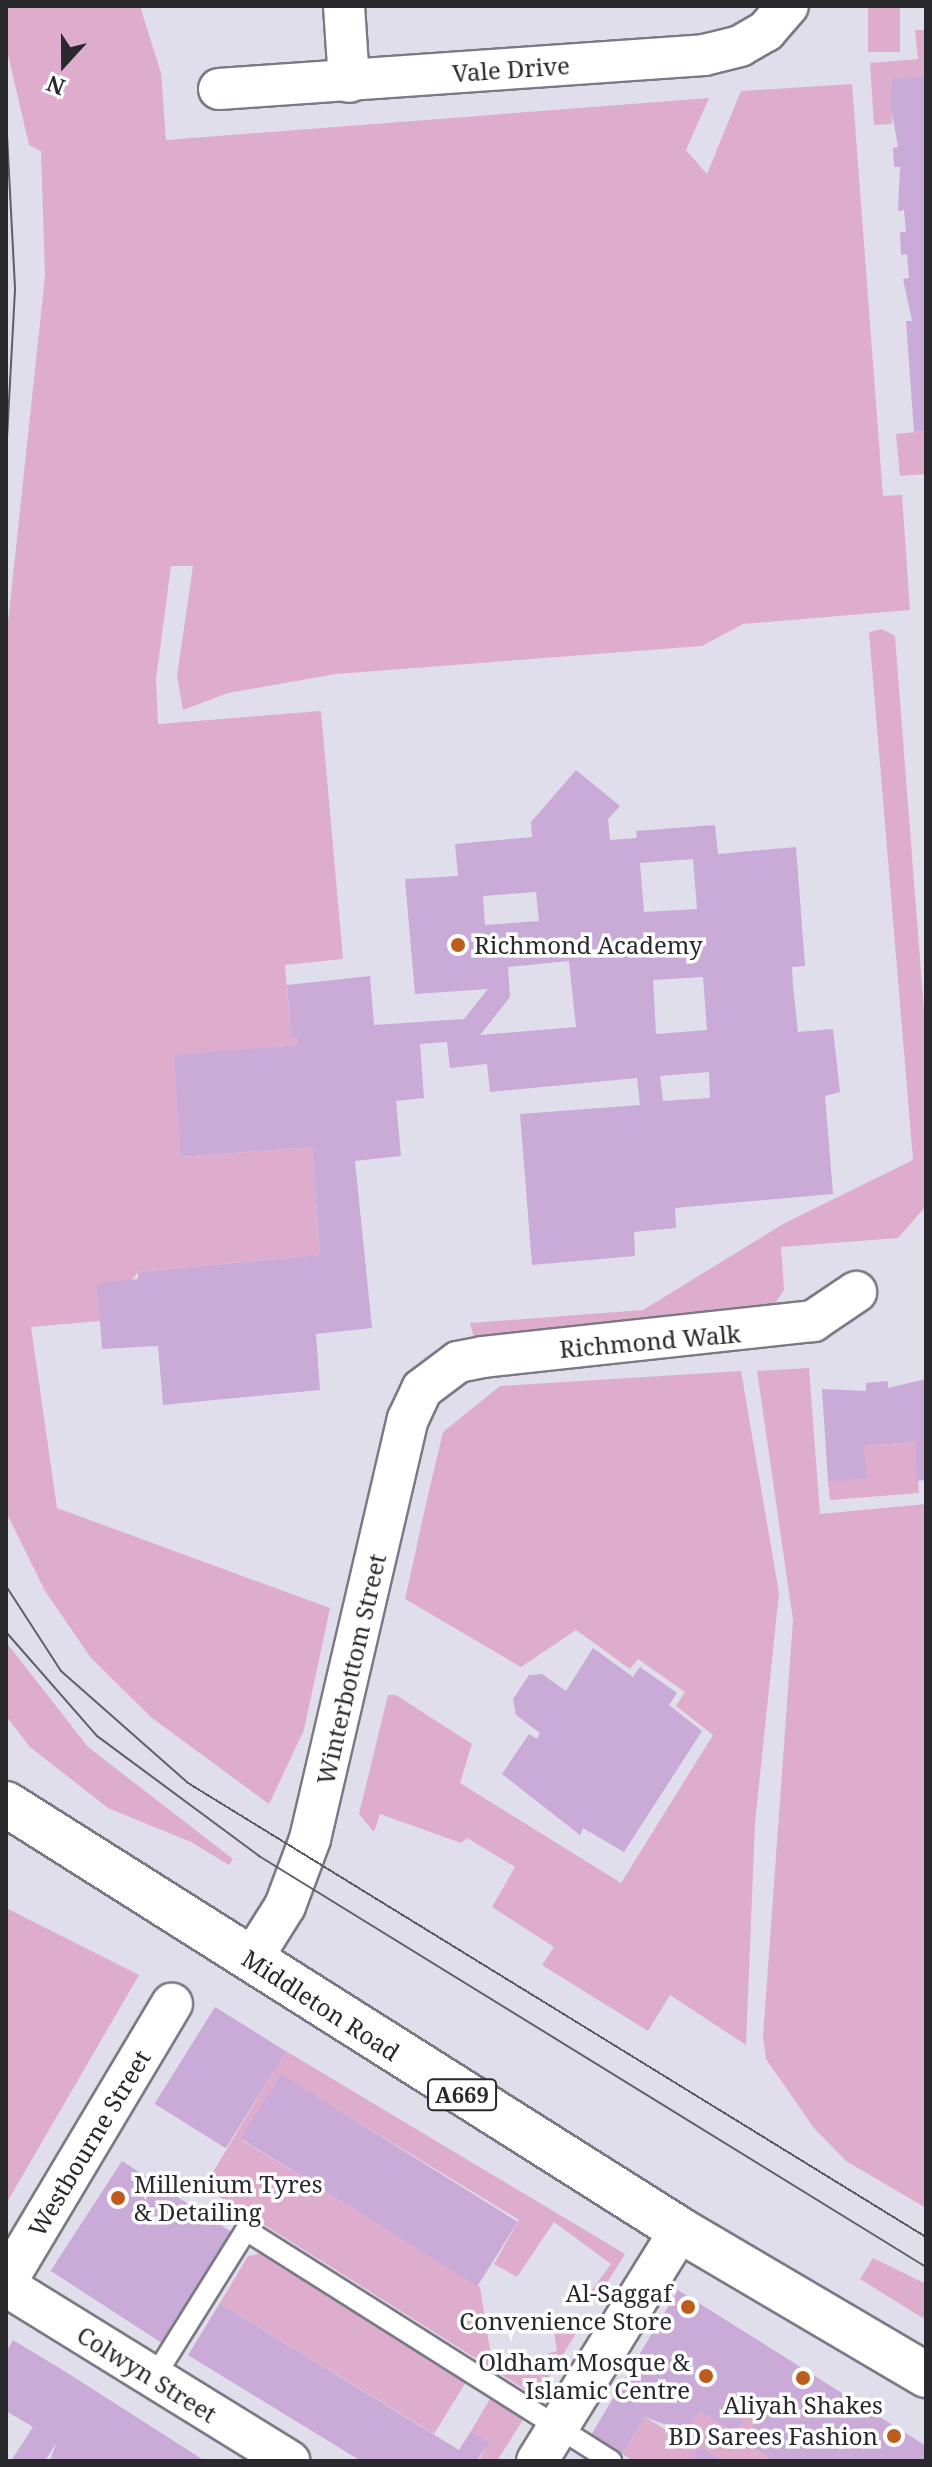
<!DOCTYPE html>
<style>
body{margin:0}
#map{position:relative;width:932px;height:2467px;overflow:hidden;background:#e0deeb;font-family:"Noto Serif",serif}
div>[style]{position:absolute}
[style*='--x']{left:calc(var(--x)*1px);top:calc(var(--y)*1px);width:calc(var(--w)*1px);rotate:calc(var(--a)*1deg)}
.green>*{inset:0;background:#deadcd;transform-origin:0 0}
.building>*{inset:0;background:#caaad7;transform-origin:0 0}
.roads{filter:drop-shadow(2px 0 #7b7984) drop-shadow(-2px 0 #7b7984) drop-shadow(0 2px #7b7984) drop-shadow(0 -2px #7b7984)}
.service>*{height:20px;margin:-10px;padding:0 10px;transform-origin:10px;border-radius:10px;background:#fff}
.minor>*{height:40px;margin:-20px;padding:0 20px;transform-origin:20px;border-radius:20px;background:#fff}
.primary>*{height:44px;margin:-22px;padding:0 22px;transform-origin:22px;border-radius:22px;background:#fff}
.tram>*{height:2px;margin:-1px;padding:0 1px;transform-origin:1px;border-radius:1px;background:#5f5f66}
.dots>*{width:22px;height:22px;translate:-50% -50%;box-sizing:border-box;border:4px solid #fff;border-radius:50%}
span{translate:-50% -50%;white-space:nowrap;text-align:center;line-height:1.15;-webkit-text-stroke:7px #fff;paint-order:stroke}
.shield-label span{padding:2px 6px;background:#fff;border:2px solid;border-radius:6px;-webkit-text-stroke-width:0}
.shield-label{font-size:22px;color:#28282d;font-weight:700}
.street-label{font-size:24px;color:#28282d}
.poi-label{font-size:24px;color:#28282d}
.left{translate:0 -50%;text-align:left}
.right{translate:-100% -50%;text-align:right}
.frame{position:absolute;inset:0;border:8px solid #28282d;pointer-events:none}
.north{position:absolute;left:24px;top:24px;width:80px;height:80px;-webkit-text-stroke:6px #fff;paint-order:stroke;rotate:201deg;font-size:22px;font-weight:700;line-height:32px;text-align:center;color:#28282d}
.north::after{content:'';display:block;margin:auto;width:28px;height:36px;background:#28282d;clip-path:polygon(50% 0,100% 100%,50% 72%,0 100%)}
</style>
<div id="map">
<div class="green">
<i style="clip-path:polygon(6px 6px,140px 6px,161px 73px,166px 140px,709px 98px,686px 150px,707px 174px,741px 91px,852px 84px,883px 496px,902px 495px,910px 610px,743px 624px,702px 646px,336px 674px,228px 693px,183px 710px,177px 676px,193px 566px,171px 566px,156px 679px,158px 724px,321px 711px,343px 959px,285px 965px,291px 1037px,298px 1037px,298px 1045px,174px 1056px,182px 1157px,312px 1147px,320px 1255px,138px 1272px,100px 1321px,31px 1327px,57px 1508px,330px 1608px,304px 1730px,269px 1804px,152px 1718px,91px 1658px,45px 1591px,6px 1512px,6px 641px,45px 276px,41px 151px,29px 145px,6px 46px)"></i>
<i style="left:868px;top:6px;width:32px;height:46px"></i>
<i style="clip-path:polygon(915px 30px,926px 30px,926px 76px,894px 78px,892px 124px,874px 125px,870px 63px,918px 59px)"></i>
<i style="clip-path:polygon(926px 431px,926px 474px,900px 476px,896px 434px)"></i>
<i style="clip-path:polygon(882px 629px,895px 636px,926px 1037px,926px 1206px,898px 1238px,781px 1247px,784px 1290px,768px 1314px,474px 1338px,470px 1323px,643px 1310px,783px 1224px,913px 1160px,869px 632px)"></i>
<i style="clip-path:polygon(809px 1368px,820px 1514px,926px 1504px,926px 2208px,846px 2161px,814px 2128px,766px 2059px,763px 2036px,793px 1620px,757px 1371px)"></i>
<i style="clip-path:polygon(741px 1371px,779px 1593px,755px 1823px,746px 2045px,670px 1995px,648px 2031px,542px 1965px,554px 1947px,492px 1907px,515px 1867px,467px 1838px,461px 1843px,380px 1814px,374px 1832px,359px 1814px,388px 1695px,396px 1695px,472px 1744px,460px 1783px,621px 1883px,713px 1735px,676px 1706px,685px 1692px,638px 1659px,630px 1669px,576px 1630px,521px 1667px,405px 1599px,428px 1495px,443px 1432px,500px 1386px)"></i>
<i style="clip-path:polygon(915px 1442px,919px 1493px,830px 1500px,828px 1482px,864px 1446px)"></i>
<i style="clip-path:polygon(6px 1642px,88px 1747px,233px 1859px,229px 1865px,191px 1842px,108px 1808px,30px 1747px,6px 1716px)"></i>
<i style="clip-path:polygon(6px 1908px,139px 1975px,6px 2204px)"></i>
<i style="clip-path:polygon(286px 2051px,625px 2254px,597px 2299px,589px 2294px,611px 2264px,554px 2222px,517px 2277px,494px 2264px,519px 2220px,281px 2075px,242px 2140px,480px 2287px,493px 2368px,557px 2351px,551px 2314px,578px 2330px,537px 2397px,204px 2187px)"></i>
<i style="clip-path:polygon(263px 2253px,466px 2382px,434px 2434px,220px 2303px,248px 2256px)"></i>
<i style="clip-path:polygon(873px 2258px,926px 2284px,926px 2320px,860px 2279px)"></i>
<i style="clip-path:polygon(491px 2397px,524px 2418px,497px 2461px,479px 2461px,488px 2442px,471px 2431px)"></i>
<i style="clip-path:polygon(699px 2411px,735px 2433px,748px 2412px,758px 2418px,773px 2461px,722px 2461px,699px 2447px,690px 2461px,634px 2461px,622px 2454px,645px 2417px,666px 2430px)"></i>
</div>
<div class="building">
<i style="clip-path:polygon(926px 76px,926px 431px,914px 432px,906px 321px,912px 321px,903px 279px,909px 278px,907px 254px,901px 255px,900px 232px,906px 232px,904px 210px,898px 211px,900px 167px,894px 167px,893px 148px,898px 147px,890px 101px,893px 78px)"></i>
<i style="clip-path:polygon(evenodd,576px 770px,620px 806px,608px 819px,610px 840px,637px 838px,636px 831px,715px 825px,718px 854px,796px 847px,805px 966px,792px 967px,793px 986px,798px 1032px,833px 1029px,840px 1092px,825px 1096px,833px 1194px,675px 1208px,676px 1228px,634px 1232px,635px 1256px,532px 1265px,520px 1114px,640px 1105px,637px 1078px,490px 1092px,487px 1064px,450px 1068px,447px 1042px,420px 1044px,424px 1098px,396px 1101px,401px 1156px,355px 1161px,372px 1328px,316px 1334px,320px 1390px,163px 1405px,158px 1346px,102px 1349px,97px 1283px,138px 1279px,138px 1272px,320px 1255px,312px 1147px,181px 1157px,174px 1055px,298px 1045px,298px 1037px,291px 1037px,287px 985px,370px 976px,374px 1025px,464px 1019px,488px 989px,415px 994px,405px 879px,458px 876px,455px 844px,532px 837px,531px 822px,576px 770px,693px 859px,697px 909px,644px 912px,640px 863px,693px 859px,576px 770px,536px 892px,539px 921px,485px 925px,483px 896px,536px 892px,576px 770px,569px 961px,576px 1027px,480px 1035px,510px 997px,508px 967px,569px 961px,576px 770px,703px 977px,707px 1030px,656px 1034px,653px 980px,703px 977px,576px 770px,709px 1072px,710px 1098px,663px 1101px,660px 1076px,709px 1072px)"></i>
<i style="clip-path:polygon(926px 1379px,926px 1480px,917px 1481px,915px 1442px,864px 1446px,867px 1478px,828px 1482px,822px 1389px,866px 1391px,866px 1383px,888px 1381px,888px 1388px)"></i>
<i style="clip-path:polygon(593px 1648px,633px 1677px,640px 1667px,677px 1693px,669px 1705px,702px 1731px,624px 1852px,583px 1828px,580px 1835px,502px 1774px,529px 1734px,537px 1739px,540px 1733px,516px 1715px,513px 1699px,529px 1675px,542px 1674px,566px 1691px)"></i>
<i style="left:215px;top:2007px;width:84px;height:114px;rotate:32deg"></i>
<i style="left:281px;top:2074px;width:279px;height:76px;rotate:32deg"></i>
<i style="left:122px;top:2161px;width:134px;height:131px;rotate:33deg"></i>
<i style="clip-path:polygon(678px 2290px,926px 2446px,926px 2461px,773px 2461px,745px 2439px,758px 2418px,748px 2412px,735px 2433px,699px 2411px,686px 2432px,645px 2417px,622px 2454px,591px 2435px)"></i>
<i style="clip-path:polygon(220px 2303px,459px 2450px,471px 2431px,489px 2442px,477px 2461px,361px 2461px,188px 2355px)"></i>
<i style="clip-path:polygon(13px 2340px,66px 2372px,205px 2461px,50px 2461px,56px 2443px,45px 2461px,11px 2461px,33px 2427px,6px 2411px,6px 2352px)"></i>
<i style="clip-path:polygon(699px 2447px,724px 2461px,690px 2461px)"></i>
</div>
<div class="roads">
<div class="service">
<i style="--x:153;--y:2379;--w:176;--a:-58"></i>
<i style="--x:246;--y:2230;--w:432;--a:32.3"></i>
</div>
<div class="minor">
<i style="--x:344;--y:6;--w:76;--a:86.2"></i>
<i style="--x:219;--y:89;--w:486;--a:-4"></i>
<i style="--x:704;--y:55;--w:37;--a:-14"></i>
<i style="--x:740;--y:46;--w:30;--a:-30"></i>
<i style="--x:766;--y:31;--w:33;--a:-49"></i>
<i style="--x:251;--y:1960;--w:64;--a:-57.8"></i>
<i style="--x:285;--y:1906;--w:72;--a:-69.5"></i>
<i style="--x:310;--y:1839;--w:431;--a:-76.9"></i>
<i style="--x:408;--y:1419;--w:33;--a:-65"></i>
<i style="--x:422;--y:1389;--w:45;--a:-36.9"></i>
<i style="--x:458;--y:1362;--w:25;--a:-11"></i>
<i style="--x:483;--y:1357;--w:332;--a:-6.2"></i>
<i style="--x:813;--y:1321;--w:52;--a:-34"></i>
<i style="--x:6;--y:2282;--w:324;--a:-59.2"></i>
<i style="--x:6;--y:2286;--w:333;--a:31.7"></i>
<i style="--x:537;--y:2461;--w:272;--a:-58.2"></i>
</div>
<div class="primary">
<i style="--x:6;--y:1804;--w:797;--a:32.29"></i>
<i style="--x:680;--y:2230;--w:286;--a:30.5"></i>
</div>
</div>
<div class="tram">
<i style="--x:6;--y:116;--w:174;--a:87"></i>
<i style="--x:15;--y:290;--w:165;--a:93.1"></i>
<i style="--x:6;--y:1586;--w:101;--a:57.1"></i>
<i style="--x:61;--y:1671;--w:169;--a:41.4"></i>
<i style="--x:188;--y:1783;--w:866;--a:31.6"></i>
<i style="--x:6;--y:1632;--w:138;--a:48.8"></i>
<i style="--x:97;--y:1736;--w:202;--a:36.5"></i>
<i style="--x:259;--y:1856;--w:783;--a:31.64"></i>
</div>
<div class="dots">
<i style="left:458px;top:945px;background:#bd5c1b"></i>
<i style="left:118px;top:2198px;background:#bd5c1b"></i>
<i style="left:688px;top:2307px;background:#bd5c1b"></i>
<i style="left:706px;top:2376px;background:#bd5c1b"></i>
<i style="left:803px;top:2378px;background:#bd5c1b"></i>
<i style="left:894px;top:2436px;background:#bd5c1b"></i>
</div>
<div class="shield-label">
<span style="left:462px;top:2095px">A669</span>
</div>
<div class="street-label">
<span style="left:511px;top:69px;rotate:-4deg">Vale Drive</span>
<span style="left:650px;top:1341px;rotate:-5deg">Richmond Walk</span>
<span style="left:351px;top:1669px;rotate:-77deg">Winterbottom Street</span>
<span style="left:321px;top:2005px;rotate:33deg">Middleton Road</span>
<span style="left:89px;top:2143px;rotate:-59deg">Westbourne Street</span>
<span style="left:147px;top:2374px;rotate:32deg">Colwyn Street</span>
</div>
<div class="poi-label">
<span class="left" style="left:474px;top:945px">Richmond Academy</span>
<span class="left" style="left:134px;top:2198px">Millenium Tyres<br>&amp; Detailing</span>
<span class="right" style="left:672px;top:2307px">Al-Saggaf<br>Convenience Store</span>
<span class="right" style="left:690px;top:2376px">Oldham Mosque &amp;<br>Islamic Centre</span>
<span style="left:803px;top:2405px">Aliyah Shakes</span>
<span class="right" style="left:878px;top:2436px">BD Sarees Fashion</span>
</div>
<div class="frame"></div>
<div class="north">N</div>
</div>
